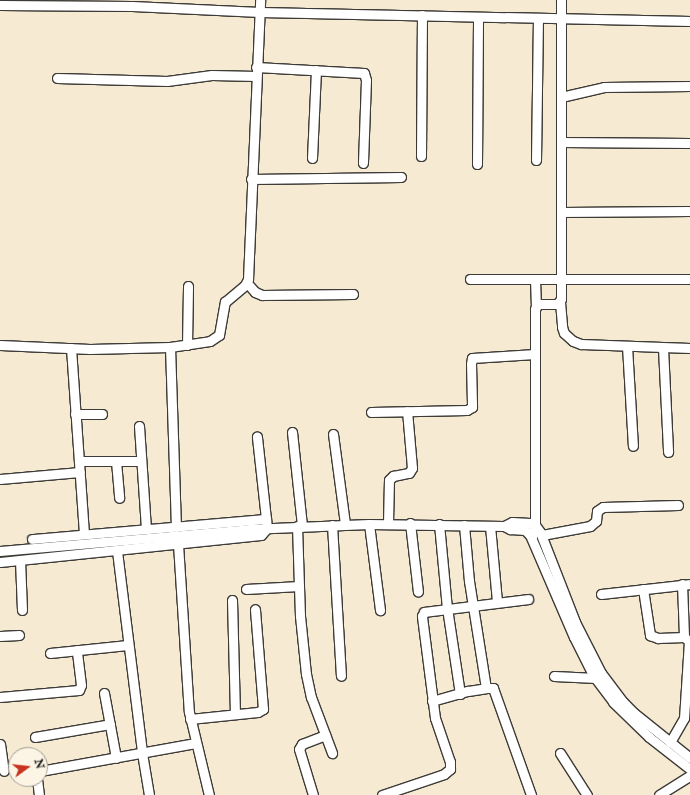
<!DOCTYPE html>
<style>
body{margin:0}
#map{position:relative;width:690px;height:795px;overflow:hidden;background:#f7ead2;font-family:"IM FELL Double Pica",serif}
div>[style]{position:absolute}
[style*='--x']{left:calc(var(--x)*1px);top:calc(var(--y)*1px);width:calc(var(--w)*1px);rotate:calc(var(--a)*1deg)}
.roads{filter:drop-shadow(1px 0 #3d3b37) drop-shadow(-1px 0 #3d3b37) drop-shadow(0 1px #3d3b37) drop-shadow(0 -1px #3d3b37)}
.minor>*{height:9px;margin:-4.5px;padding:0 4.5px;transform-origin:4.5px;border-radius:4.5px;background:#fff}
span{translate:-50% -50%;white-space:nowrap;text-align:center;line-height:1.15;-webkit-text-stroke:3px #fcf5e5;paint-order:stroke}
.north{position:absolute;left:8px;top:747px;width:40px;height:40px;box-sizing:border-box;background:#fcf5e5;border:1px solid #a29e95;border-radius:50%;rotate:75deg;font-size:11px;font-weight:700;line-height:16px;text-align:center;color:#1c1c1c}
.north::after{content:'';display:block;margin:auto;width:14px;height:18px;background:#c8321e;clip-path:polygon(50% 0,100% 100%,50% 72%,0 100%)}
</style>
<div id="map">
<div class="roads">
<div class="minor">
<i style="--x:0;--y:5;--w:132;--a:0.4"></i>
<i style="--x:132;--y:6;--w:128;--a:2.7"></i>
<i style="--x:260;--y:12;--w:430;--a:1.2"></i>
<i style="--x:256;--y:67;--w:108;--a:3.2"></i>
<i style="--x:364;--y:73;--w:7;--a:74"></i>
<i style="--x:366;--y:80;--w:83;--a:92.1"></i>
<i style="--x:57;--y:78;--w:110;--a:1.6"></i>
<i style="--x:167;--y:81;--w:45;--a:-7.6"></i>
<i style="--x:212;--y:75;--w:44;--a:1.3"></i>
<i style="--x:561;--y:97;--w:44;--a:-13.1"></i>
<i style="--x:604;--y:87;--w:86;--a:-0.7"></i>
<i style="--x:561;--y:142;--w:129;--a:0.4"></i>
<i style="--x:421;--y:156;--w:141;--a:-89.6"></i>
<i style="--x:312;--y:158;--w:88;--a:-87.4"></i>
<i style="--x:536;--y:160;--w:142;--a:-89.2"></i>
<i style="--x:477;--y:164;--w:147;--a:-89.6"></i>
<i style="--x:251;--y:179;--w:150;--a:-0.8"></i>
<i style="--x:561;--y:212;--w:129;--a:-0.4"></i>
<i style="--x:470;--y:279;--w:220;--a:0"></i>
<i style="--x:535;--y:279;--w:27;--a:88"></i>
<i style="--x:247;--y:283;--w:12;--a:48"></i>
<i style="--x:255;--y:292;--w:8;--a:23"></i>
<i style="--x:262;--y:295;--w:91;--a:-0.6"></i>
<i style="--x:560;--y:302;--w:25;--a:85"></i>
<i style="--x:562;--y:327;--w:6;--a:72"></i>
<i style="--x:564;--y:333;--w:12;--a:42"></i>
<i style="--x:573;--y:341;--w:9;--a:21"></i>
<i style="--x:581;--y:344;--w:109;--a:2.1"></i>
<i style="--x:0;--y:345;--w:90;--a:2.5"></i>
<i style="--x:90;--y:349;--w:80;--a:-1.4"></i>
<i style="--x:170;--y:347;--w:40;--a:-8.5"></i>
<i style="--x:210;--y:341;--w:11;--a:-34"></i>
<i style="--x:219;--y:335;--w:34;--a:-80"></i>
<i style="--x:225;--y:302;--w:26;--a:-40"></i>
<i style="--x:245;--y:285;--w:7;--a:-63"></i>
<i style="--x:248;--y:279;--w:279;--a:-87.5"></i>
<i style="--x:187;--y:345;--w:59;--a:-89"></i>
<i style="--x:627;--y:346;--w:100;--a:86.6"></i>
<i style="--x:170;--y:347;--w:180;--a:88.1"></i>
<i style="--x:71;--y:348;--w:186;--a:86"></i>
<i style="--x:663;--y:348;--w:104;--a:87.2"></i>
<i style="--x:371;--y:412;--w:96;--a:-1.2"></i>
<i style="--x:467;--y:410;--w:6;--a:-31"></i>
<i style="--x:472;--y:407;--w:3;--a:-90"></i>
<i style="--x:472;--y:404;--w:40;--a:-91.4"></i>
<i style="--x:471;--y:364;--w:6;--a:-81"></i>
<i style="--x:472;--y:358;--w:63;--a:-3.6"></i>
<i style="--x:75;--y:414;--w:27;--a:0"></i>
<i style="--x:139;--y:426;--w:103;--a:86.1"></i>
<i style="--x:292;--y:432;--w:95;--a:83.9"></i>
<i style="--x:333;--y:434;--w:91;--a:82.4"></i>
<i style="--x:79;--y:461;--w:62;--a:0"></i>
<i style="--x:116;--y:461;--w:37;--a:85"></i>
<i style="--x:0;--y:479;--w:80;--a:-5"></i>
<i style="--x:388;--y:523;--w:43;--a:-88.7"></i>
<i style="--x:389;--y:480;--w:6;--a:-45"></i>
<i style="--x:393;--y:476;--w:16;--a:-11"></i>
<i style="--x:409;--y:473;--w:6;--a:-59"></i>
<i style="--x:412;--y:468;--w:57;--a:-95"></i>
<i style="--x:410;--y:523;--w:69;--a:83.4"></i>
<i style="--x:369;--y:524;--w:87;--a:82.7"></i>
<i style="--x:439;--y:524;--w:84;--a:84.6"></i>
<i style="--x:447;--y:608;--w:87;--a:81.4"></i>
<i style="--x:332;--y:525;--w:151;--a:86.6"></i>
<i style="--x:464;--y:525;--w:56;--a:84.9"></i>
<i style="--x:469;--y:581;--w:108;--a:81"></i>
<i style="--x:297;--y:526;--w:90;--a:88.1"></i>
<i style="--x:300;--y:616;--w:58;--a:84.1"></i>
<i style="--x:306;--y:674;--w:24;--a:78"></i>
<i style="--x:311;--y:697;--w:60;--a:69.4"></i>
<i style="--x:490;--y:526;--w:76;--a:84.7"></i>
<i style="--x:504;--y:526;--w:7;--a:27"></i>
<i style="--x:510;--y:529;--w:15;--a:4"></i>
<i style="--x:525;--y:530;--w:7;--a:45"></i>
<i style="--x:530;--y:535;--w:111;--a:66.7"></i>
<i style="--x:574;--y:637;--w:42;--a:63.4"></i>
<i style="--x:593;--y:675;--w:34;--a:53"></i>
<i style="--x:613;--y:702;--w:50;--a:44.2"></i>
<i style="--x:649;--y:737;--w:52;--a:38"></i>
<i style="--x:542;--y:535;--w:49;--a:-10.6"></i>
<i style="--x:590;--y:526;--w:8;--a:-40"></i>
<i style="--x:596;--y:521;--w:10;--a:-84"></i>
<i style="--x:597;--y:511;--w:7;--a:-34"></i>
<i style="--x:603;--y:507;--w:75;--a:-1.5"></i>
<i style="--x:532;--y:537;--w:12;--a:-76"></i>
<i style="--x:535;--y:525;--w:216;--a:-90"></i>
<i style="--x:535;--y:309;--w:6;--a:-59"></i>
<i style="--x:538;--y:304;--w:19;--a:0"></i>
<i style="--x:557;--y:304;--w:6;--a:-51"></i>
<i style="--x:561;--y:299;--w:299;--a:-90"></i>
<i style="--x:32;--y:539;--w:235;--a:-4.9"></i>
<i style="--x:178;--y:544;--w:168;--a:86.3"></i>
<i style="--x:189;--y:712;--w:85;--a:76.5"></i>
<i style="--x:0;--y:551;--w:250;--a:-5"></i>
<i style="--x:249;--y:529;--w:120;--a:-2.4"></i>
<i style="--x:369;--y:524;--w:135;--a:0.8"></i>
<i style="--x:504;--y:526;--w:9;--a:-27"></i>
<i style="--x:512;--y:522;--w:18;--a:3"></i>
<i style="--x:530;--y:523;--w:5;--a:22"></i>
<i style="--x:535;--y:525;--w:9;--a:54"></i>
<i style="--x:540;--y:532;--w:97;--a:68.7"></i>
<i style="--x:575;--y:622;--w:57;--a:63"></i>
<i style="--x:601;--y:673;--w:36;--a:53"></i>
<i style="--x:623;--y:702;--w:16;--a:45"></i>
<i style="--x:634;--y:713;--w:72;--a:38.8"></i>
<i style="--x:117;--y:551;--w:204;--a:82.9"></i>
<i style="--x:142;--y:753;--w:43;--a:80.5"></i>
<i style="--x:20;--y:560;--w:50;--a:87.7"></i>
<i style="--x:0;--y:562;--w:262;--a:-5.9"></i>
<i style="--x:261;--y:535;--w:9;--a:-49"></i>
<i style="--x:267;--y:528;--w:92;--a:-96.3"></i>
<i style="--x:682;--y:584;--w:53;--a:87.8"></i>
<i style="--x:246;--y:589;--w:53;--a:-3.2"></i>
<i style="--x:643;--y:589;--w:47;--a:81.3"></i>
<i style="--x:650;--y:635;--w:9;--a:21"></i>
<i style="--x:658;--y:638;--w:26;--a:-2"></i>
<i style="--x:684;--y:637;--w:6;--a:39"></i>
<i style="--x:689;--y:641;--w:77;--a:93.7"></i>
<i style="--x:684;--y:718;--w:28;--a:120"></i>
<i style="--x:601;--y:594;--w:90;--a:-6.4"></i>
<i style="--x:232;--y:600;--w:114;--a:88.5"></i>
<i style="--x:0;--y:636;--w:19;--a:-3"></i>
<i style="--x:50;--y:653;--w:78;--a:-5.9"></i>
<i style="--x:554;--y:676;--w:42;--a:2.7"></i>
<i style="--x:104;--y:693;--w:66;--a:79.5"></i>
<i style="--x:0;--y:697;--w:79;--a:-5.1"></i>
<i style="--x:79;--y:690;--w:5;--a:-68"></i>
<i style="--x:81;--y:685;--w:35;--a:-97"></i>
<i style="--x:432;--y:701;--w:37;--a:-16"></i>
<i style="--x:468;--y:691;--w:18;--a:-9"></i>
<i style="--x:486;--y:688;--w:7;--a:0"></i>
<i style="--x:493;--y:688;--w:114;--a:70.4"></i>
<i style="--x:190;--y:719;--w:68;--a:-5.9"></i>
<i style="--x:258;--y:712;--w:6;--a:-31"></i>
<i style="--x:263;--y:709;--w:100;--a:-94.6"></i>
<i style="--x:35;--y:737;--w:76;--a:-9.8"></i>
<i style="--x:0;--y:744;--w:27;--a:82"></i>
<i style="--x:560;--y:753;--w:50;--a:57.3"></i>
<i style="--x:40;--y:771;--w:158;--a:-10.2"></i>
<i style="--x:37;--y:779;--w:16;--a:83"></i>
<i style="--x:313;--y:795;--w:48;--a:-106.9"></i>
<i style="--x:299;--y:749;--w:6;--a:-59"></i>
<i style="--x:302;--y:744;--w:25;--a:-21"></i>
<i style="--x:382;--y:795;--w:65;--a:-18.7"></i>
<i style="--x:444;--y:774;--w:8;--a:-40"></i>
<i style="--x:450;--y:769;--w:7;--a:-90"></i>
<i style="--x:450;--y:762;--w:46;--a:-108.8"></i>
<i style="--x:435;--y:718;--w:103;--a:-97.3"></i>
<i style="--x:422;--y:616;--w:4;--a:-63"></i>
<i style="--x:424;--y:612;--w:105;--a:-7.1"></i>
<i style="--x:659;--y:795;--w:36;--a:-32"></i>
</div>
</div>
<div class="north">N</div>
</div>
